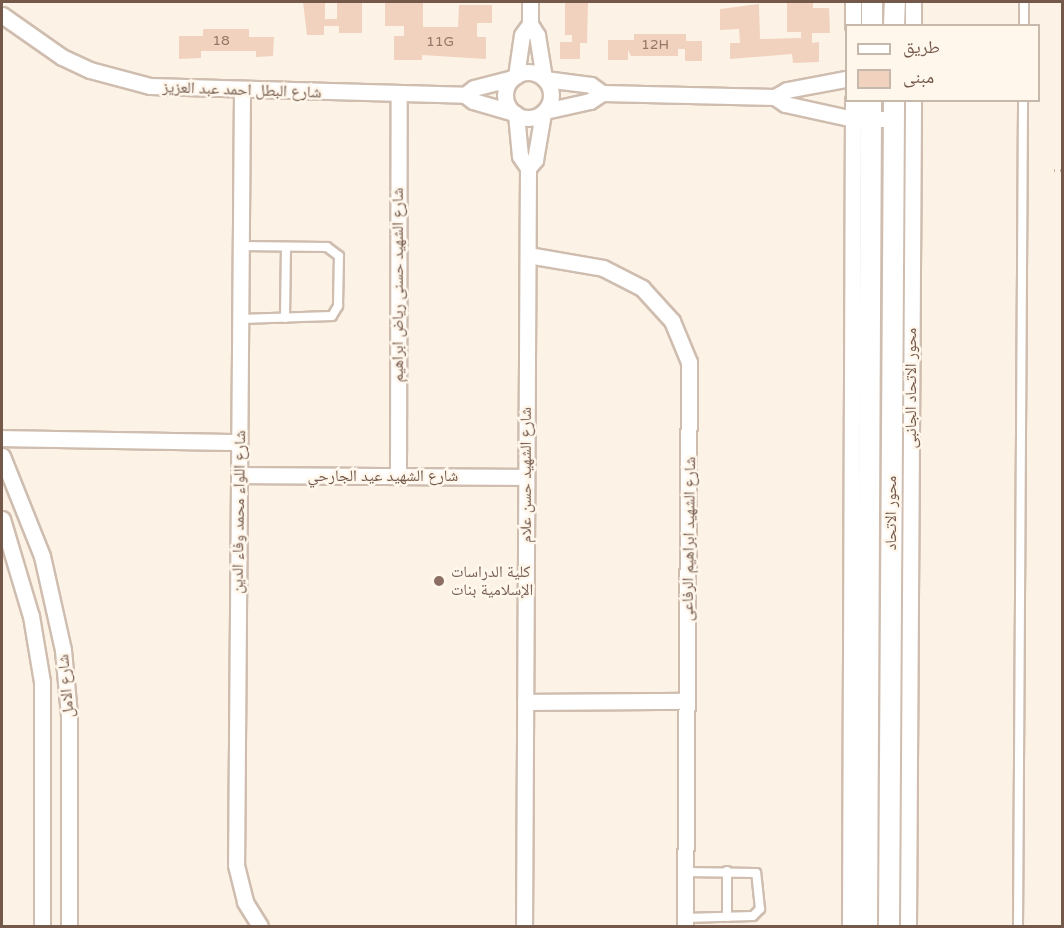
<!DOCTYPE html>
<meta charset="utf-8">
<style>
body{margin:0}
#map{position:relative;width:1064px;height:928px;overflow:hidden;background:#fcf3e6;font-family:"Varela Round","Noto Naskh Arabic",sans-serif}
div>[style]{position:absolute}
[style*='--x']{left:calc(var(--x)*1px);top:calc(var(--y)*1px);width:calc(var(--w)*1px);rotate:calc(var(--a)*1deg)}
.building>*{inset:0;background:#f1d2be}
.path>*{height:3px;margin-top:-1.5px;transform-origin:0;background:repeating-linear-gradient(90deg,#d5b5a1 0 1.5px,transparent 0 6px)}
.roads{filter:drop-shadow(2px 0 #cfbdaf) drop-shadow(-2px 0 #cfbdaf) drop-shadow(0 2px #cfbdaf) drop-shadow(0 -2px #cfbdaf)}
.service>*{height:8px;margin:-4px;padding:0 4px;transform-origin:4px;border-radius:4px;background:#fff}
.minor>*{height:15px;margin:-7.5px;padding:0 7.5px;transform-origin:7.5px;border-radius:7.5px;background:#fff}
.minor>.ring{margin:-7.5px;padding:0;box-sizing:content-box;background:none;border:15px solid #fff;border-radius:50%}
.tertiary>*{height:20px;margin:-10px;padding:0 10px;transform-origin:10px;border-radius:10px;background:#fff}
.dots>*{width:16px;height:16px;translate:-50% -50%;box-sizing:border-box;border:3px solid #fff7ec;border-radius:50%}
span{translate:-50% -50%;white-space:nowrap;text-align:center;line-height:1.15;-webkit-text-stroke:5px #fff7ec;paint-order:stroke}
.number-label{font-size:14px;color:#937768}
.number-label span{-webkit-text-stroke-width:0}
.street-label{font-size:16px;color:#74594b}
.education-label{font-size:16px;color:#785e54}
.left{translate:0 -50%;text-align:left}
.frame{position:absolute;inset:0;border:3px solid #74594b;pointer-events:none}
.legend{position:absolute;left:845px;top:24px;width:195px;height:78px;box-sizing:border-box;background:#fff7ec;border:2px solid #c7b8ac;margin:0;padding:8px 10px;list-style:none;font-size:18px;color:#74594b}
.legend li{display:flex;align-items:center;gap:12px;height:30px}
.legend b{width:30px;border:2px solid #c7b8ac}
</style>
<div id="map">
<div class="building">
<i style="clip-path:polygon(303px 2px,325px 2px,325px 19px,337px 19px,337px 2px,362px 2px,362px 33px,339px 33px,339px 26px,324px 26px,324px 35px,307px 35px)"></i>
<i style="clip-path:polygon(565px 2px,588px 2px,587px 43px,580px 43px,580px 59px,560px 59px,560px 42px,572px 42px,572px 35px,565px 35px)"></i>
<i style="clip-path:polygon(787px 2px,813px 2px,813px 8px,829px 8px,830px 33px,812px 33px,812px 43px,819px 42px,819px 62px,793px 63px,792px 54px,730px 59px,730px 43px,740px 43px,739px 29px,720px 30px,720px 9px,759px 4px,760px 39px,801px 38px,801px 32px,787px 32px)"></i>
<i style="clip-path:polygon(385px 3px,423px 3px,423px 27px,458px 27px,459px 5px,492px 5px,492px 23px,477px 23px,477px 37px,486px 37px,486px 59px,422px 55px,422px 60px,394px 60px,394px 36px,404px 36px,404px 26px,385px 26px)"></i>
<i style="clip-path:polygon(203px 29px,249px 29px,249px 37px,274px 37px,273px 56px,256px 57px,256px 51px,201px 51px,201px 58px,179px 59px,179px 36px,203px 36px)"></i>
<i style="clip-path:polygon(634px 34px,686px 34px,686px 41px,702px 41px,702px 61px,685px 61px,685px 49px,678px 49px,678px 56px,631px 56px,628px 50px,628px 60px,608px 60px,608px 40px,634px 40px)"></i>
</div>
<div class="path">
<i style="--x:1054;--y:170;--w:8;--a:0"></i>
</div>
<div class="roads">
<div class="service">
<i style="--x:1024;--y:26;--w:24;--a:-90"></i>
<i style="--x:285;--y:318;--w:71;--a:-89.2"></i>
<i style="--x:240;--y:319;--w:92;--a:-1.9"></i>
<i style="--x:332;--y:316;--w:12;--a:-59"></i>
<i style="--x:338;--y:306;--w:50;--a:-88.9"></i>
<i style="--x:339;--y:256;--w:15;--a:-143"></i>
<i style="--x:327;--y:247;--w:86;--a:-179.3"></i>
<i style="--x:727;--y:871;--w:46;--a:90"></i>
<i style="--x:685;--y:918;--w:68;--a:-1.7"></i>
<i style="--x:753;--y:916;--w:10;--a:-45"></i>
<i style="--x:760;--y:909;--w:36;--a:-96"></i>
<i style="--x:756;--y:873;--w:71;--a:-179.2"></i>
<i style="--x:1018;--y:926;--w:826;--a:-89.65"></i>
</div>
<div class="minor">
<i style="--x:530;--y:2;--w:22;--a:90"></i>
<i style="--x:530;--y:24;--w:13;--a:58"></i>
<i style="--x:537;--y:35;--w:44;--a:80.8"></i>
<i style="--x:2;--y:15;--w:73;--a:35"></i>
<i style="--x:62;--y:57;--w:31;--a:25"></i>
<i style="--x:90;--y:70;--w:62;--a:14.9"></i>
<i style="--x:150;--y:86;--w:315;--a:1.6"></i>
<i style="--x:465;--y:95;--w:10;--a:37"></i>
<i style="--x:473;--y:101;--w:43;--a:16.3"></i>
<i style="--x:853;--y:26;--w:24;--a:-90"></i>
<i style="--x:913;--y:26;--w:24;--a:-90"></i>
<i class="ring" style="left:505px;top:72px;width:31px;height:31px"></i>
<i style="--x:516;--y:76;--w:41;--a:-81.7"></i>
<i style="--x:522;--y:35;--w:14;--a:-54"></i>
<i style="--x:545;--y:79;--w:46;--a:7.4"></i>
<i style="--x:591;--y:85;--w:14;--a:36"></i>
<i style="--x:602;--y:93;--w:173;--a:1.3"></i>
<i style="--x:775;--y:97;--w:14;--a:-30"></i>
<i style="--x:787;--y:90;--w:60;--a:-10.6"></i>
<i style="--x:242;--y:91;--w:774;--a:90.44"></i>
<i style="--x:236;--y:865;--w:38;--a:76"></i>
<i style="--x:245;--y:902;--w:28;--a:58"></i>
<i style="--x:465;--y:95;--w:11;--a:-38"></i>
<i style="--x:474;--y:88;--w:40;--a:-14.4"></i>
<i style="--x:775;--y:97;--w:12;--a:35"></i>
<i style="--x:785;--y:104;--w:70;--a:12.4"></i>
<i style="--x:853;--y:119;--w:40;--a:0"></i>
<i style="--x:545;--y:111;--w:46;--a:-12.5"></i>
<i style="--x:590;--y:101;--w:14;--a:-34"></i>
<i style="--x:516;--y:114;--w:42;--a:84.6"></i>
<i style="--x:520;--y:156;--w:14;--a:56"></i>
<i style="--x:528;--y:168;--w:758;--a:90.3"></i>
<i style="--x:528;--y:168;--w:11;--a:-49"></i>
<i style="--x:535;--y:160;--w:48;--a:-80.3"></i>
<i style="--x:528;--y:255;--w:76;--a:9.8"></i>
<i style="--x:603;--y:268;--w:44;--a:27.1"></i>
<i style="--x:642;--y:288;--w:45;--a:47.7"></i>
<i style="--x:672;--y:321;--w:44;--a:67.5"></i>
<i style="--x:689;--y:362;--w:564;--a:90.41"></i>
<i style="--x:2;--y:438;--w:237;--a:1"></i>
<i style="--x:2;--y:456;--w:108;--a:68.2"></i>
<i style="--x:42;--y:556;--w:96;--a:77.4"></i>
<i style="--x:63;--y:650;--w:65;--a:84.7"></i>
<i style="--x:69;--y:715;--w:211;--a:90"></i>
<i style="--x:239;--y:475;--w:287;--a:0.4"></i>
<i style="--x:398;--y:476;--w:382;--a:-89.9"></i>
<i style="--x:2;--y:519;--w:101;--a:73.4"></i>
<i style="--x:31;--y:616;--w:67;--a:80.5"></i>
<i style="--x:42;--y:682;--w:244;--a:90"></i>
<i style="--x:525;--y:702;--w:162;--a:-0.4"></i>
<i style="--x:850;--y:926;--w:826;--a:-89.79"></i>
<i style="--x:908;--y:926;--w:826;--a:-89.65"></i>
</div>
<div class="tertiary">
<i style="--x:872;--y:26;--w:24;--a:-90"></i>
<i style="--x:894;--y:26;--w:24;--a:-88"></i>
<i style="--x:867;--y:926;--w:826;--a:-89.72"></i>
<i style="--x:889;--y:926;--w:826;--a:-89.65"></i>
</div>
</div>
<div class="dots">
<i style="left:439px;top:581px;background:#8d6e63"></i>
</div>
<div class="number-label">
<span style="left:221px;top:41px">18</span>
<span style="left:440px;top:42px">11G</span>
<span style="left:655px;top:45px">12H</span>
</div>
<div class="street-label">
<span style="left:242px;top:90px;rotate:2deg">شارع البطل احمد عبد العزيز</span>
<span style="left:398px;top:285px;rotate:-90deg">شارع الشهيد حسنى رياض ابراهيم</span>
<span style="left:911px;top:388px;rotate:-90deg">محور الاتحاد الجانبى</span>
<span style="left:526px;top:475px;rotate:-90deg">شارع الشهيد حسن علام</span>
<span style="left:383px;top:476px">شارع الشهيد عيد الجارحي</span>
<span style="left:239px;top:512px;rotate:-89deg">شارع اللواء محمد وفاء الدين</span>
<span style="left:891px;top:513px;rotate:-90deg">محور الاتحاد</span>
<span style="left:689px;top:539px;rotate:-89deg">شارع الشهيد ابراهيم الرفاعى</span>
<span style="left:66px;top:686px;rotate:-95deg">شارع الامل</span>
</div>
<div class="education-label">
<span class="left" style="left:451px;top:581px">كلية الدراسات<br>الإسلامية بنات</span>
</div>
<div class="frame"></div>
<ul class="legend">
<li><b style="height:8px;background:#fff"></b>طريق</li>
<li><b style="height:16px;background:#f1d2be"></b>مبنى</li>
</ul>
</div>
